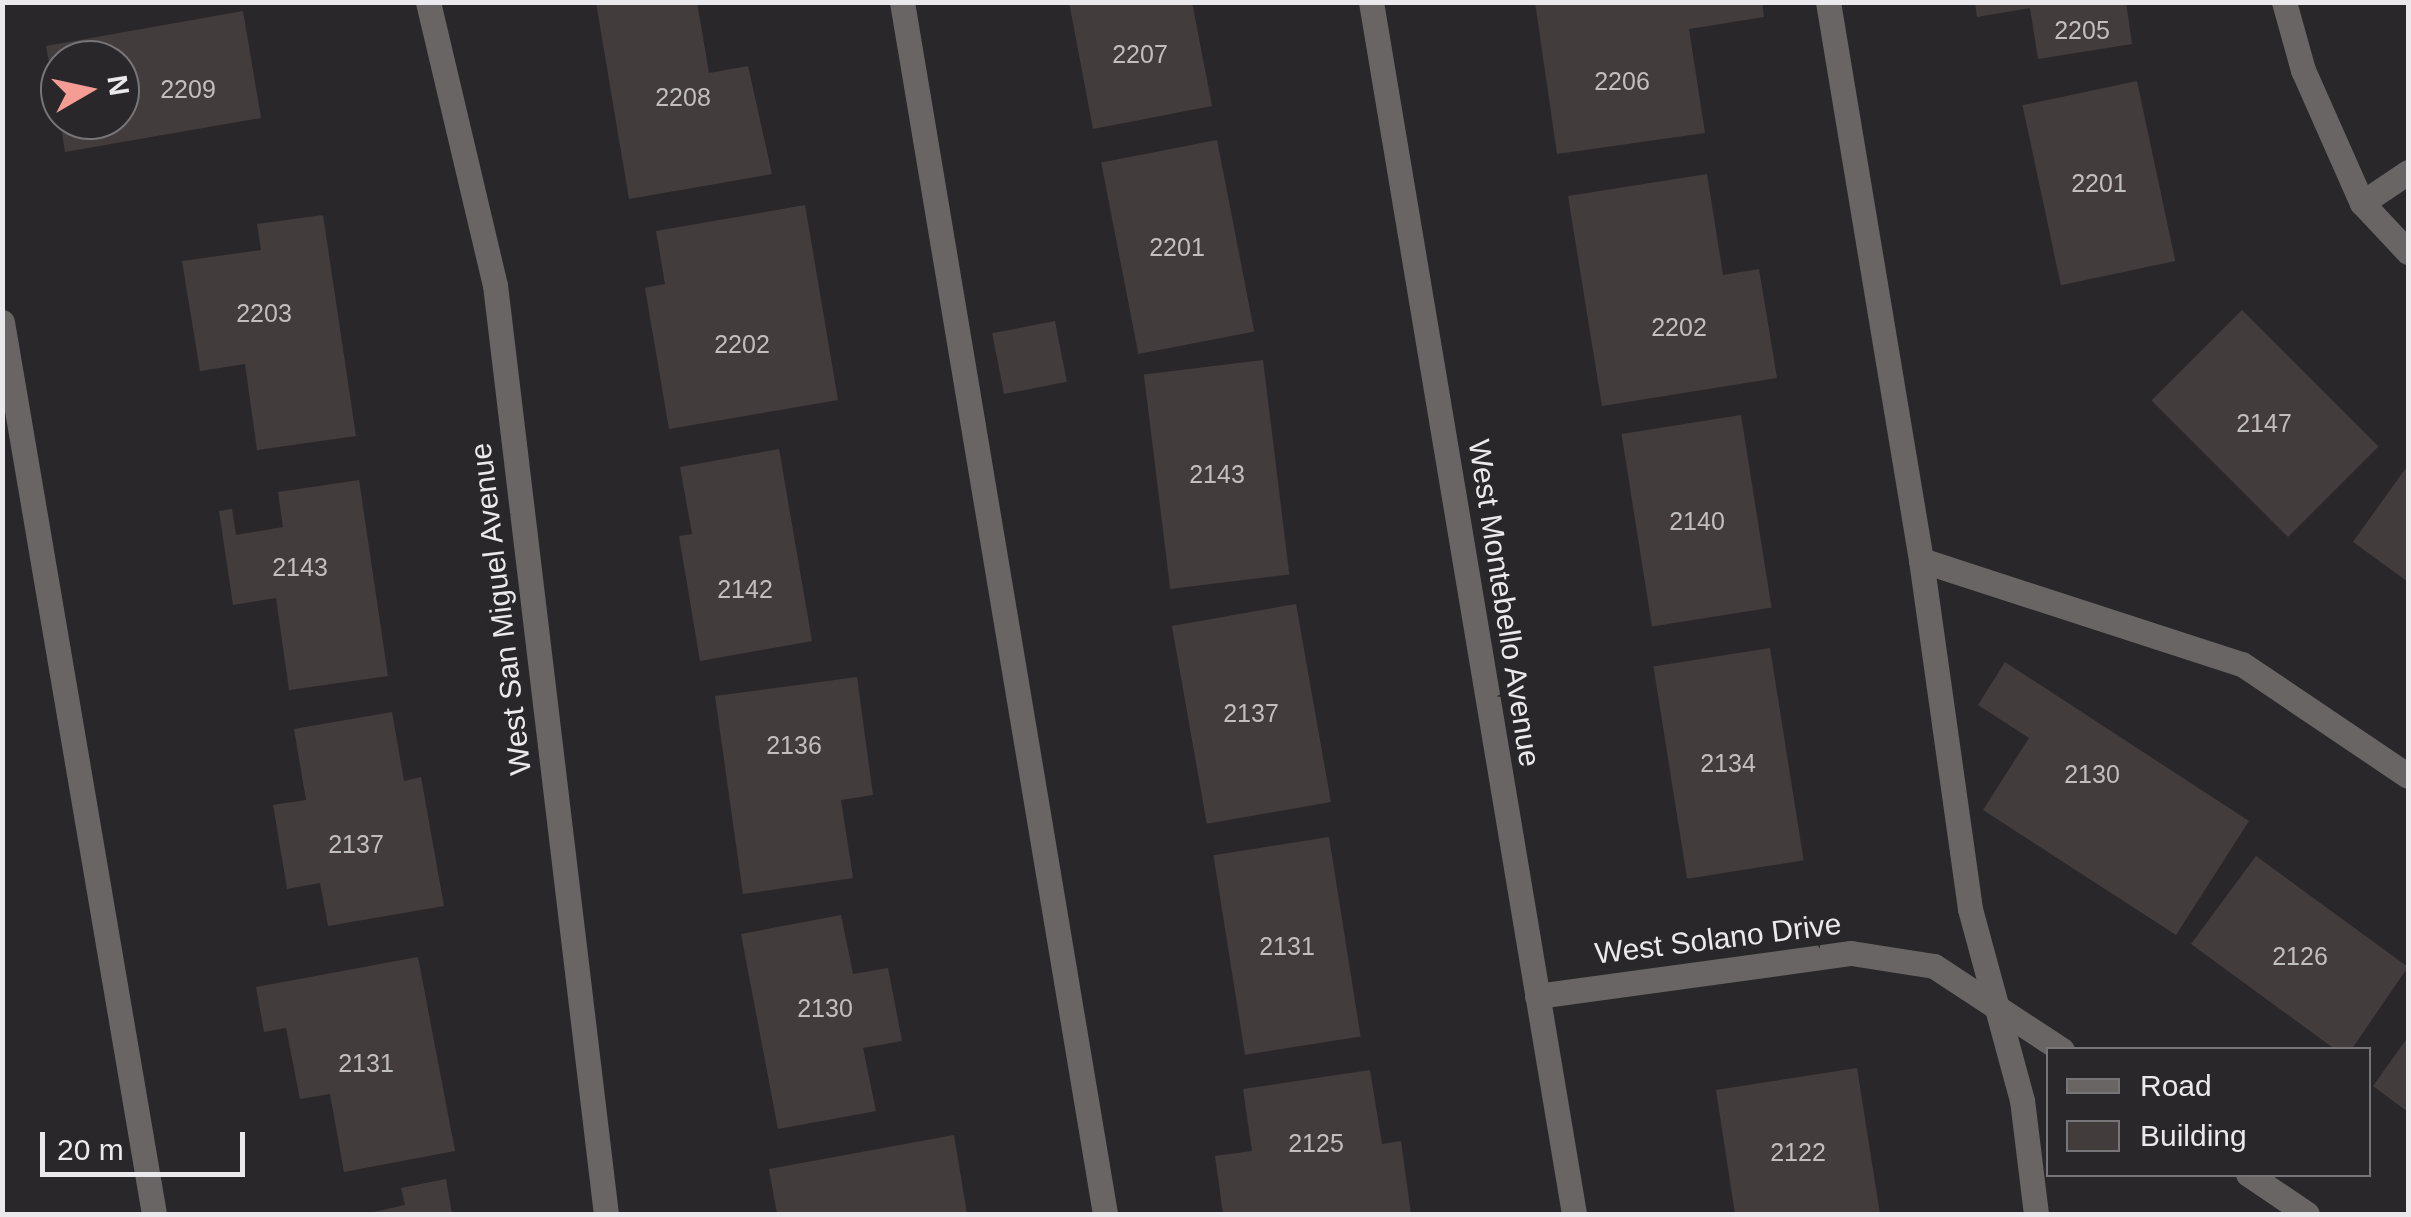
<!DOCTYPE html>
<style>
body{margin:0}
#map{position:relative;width:2411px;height:1217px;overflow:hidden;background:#2a272b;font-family:Helvetica,sans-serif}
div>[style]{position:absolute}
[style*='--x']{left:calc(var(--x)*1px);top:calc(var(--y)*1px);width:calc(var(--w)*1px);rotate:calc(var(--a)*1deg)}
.building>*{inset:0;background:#423c3c;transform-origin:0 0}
.service>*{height:25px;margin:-12.5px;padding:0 12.5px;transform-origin:12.5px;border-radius:12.5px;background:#686564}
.minor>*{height:25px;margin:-12.5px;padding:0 12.5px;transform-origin:12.5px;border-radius:12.5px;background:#686564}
span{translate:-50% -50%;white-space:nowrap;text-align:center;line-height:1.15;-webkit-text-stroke:8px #2a272b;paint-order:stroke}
.number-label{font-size:25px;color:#c1bebf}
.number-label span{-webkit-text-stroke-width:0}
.street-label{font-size:30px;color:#ebe9eb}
.frame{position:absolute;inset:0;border:5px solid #ebe9eb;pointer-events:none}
.legend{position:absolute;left:2046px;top:1047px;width:325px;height:130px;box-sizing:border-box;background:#2a272b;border:2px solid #777578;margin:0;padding:12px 18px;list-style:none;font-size:30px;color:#ebe9eb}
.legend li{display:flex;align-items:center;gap:20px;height:50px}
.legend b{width:50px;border:2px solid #777578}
.north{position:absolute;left:40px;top:40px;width:100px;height:100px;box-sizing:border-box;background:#2a272b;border:2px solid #777578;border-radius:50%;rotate:81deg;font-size:28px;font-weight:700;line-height:40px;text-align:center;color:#ebe9eb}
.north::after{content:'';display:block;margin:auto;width:35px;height:45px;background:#f59c94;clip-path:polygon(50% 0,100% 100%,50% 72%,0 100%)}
.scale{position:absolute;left:40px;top:1132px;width:205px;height:45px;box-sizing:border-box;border:5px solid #ebe9eb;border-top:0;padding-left:12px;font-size:30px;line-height:35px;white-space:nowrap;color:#ebe9eb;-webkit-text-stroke:8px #2a272b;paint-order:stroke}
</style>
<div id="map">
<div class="building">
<i style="clip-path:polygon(596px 2px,697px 2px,709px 73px,748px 66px,772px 174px,629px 199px)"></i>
<i style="clip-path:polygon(1069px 2px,1192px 2px,1212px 106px,1093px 129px)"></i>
<i style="clip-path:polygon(1535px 2px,1762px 2px,1764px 17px,1689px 29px,1705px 133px,1557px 154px)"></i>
<i style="clip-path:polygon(1975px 2px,2126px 2px,2132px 44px,2038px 59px,2030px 8px,1977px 17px)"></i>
<i style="clip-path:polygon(243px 11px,261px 118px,65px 152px,60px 120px,120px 120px,120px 60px,60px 60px,58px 111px,46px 46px)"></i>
<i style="left:2137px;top:81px;width:184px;height:117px;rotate:78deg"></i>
<i style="left:1217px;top:140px;width:195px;height:118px;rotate:79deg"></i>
<i style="clip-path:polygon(1707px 174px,1723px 275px,1759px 269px,1777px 378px,1602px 406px,1568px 196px)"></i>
<i style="clip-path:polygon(805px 205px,838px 400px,669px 429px,645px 288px,665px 284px,656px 231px)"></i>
<i style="clip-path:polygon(323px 215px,356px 436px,257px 450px,245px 364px,200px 371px,182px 261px,261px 250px,257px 224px)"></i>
<i style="left:2242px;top:310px;width:193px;height:128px;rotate:45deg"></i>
<i style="left:1055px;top:321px;width:62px;height:64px;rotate:79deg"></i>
<i style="left:1263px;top:360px;width:216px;height:120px;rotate:83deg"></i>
<i style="left:1741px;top:415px;width:195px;height:121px;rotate:81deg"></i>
<i style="clip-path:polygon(779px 449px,812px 641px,700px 661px,679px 536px,692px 534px,680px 467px)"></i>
<i style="clip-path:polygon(2408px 465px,2408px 582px,2353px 542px)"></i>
<i style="clip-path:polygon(359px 480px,388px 676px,289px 690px,276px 598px,233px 605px,219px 511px,232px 509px,236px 535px,283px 527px,278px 492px)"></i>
<i style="left:1296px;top:604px;width:201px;height:126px;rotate:80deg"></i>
<i style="left:1770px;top:648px;width:215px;height:118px;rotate:81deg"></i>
<i style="clip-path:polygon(2005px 662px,2249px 821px,2176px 935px,1983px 810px,2029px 738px,1978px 705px)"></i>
<i style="clip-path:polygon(857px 677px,873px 795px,841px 800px,853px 878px,743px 894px,715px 696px)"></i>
<i style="clip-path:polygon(392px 712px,404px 781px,421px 777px,444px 906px,328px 926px,320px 883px,287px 889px,273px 805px,306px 800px,294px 729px)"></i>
<i style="left:1329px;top:837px;width:202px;height:117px;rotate:81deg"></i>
<i style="clip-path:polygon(2256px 856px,2408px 967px,2351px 1050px,2336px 1050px,2191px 944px)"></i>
<i style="clip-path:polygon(841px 915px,853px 974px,888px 968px,902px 1041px,863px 1048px,876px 1111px,778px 1129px,741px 934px)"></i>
<i style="clip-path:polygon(418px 957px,455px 1151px,344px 1172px,330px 1094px,300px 1099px,286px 1028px,264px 1032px,256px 987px)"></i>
<i style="clip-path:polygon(2408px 1037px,2408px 1112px,2373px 1086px)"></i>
<i style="clip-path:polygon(1857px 1068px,1880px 1214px,1735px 1214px,1716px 1090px)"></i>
<i style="clip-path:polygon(1370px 1070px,1382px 1144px,1401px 1141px,1411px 1214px,1223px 1214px,1215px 1156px,1252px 1151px,1243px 1089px)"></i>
<i style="clip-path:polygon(954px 1135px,967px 1214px,777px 1214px,769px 1169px)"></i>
<i style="clip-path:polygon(446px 1179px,452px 1214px,365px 1214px,405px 1205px,401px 1188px)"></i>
</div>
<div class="service">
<i style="--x:902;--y:2;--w:1229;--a:80.49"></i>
<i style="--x:1828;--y:2;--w:566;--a:80.54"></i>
<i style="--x:1921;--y:560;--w:352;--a:82"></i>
<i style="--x:1970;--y:909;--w:198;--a:74.8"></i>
<i style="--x:2022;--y:1100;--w:115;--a:83"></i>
<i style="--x:2;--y:322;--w:905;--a:80.33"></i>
<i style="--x:1921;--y:560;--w:337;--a:18"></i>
<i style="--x:2242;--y:664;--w:200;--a:34"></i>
</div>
<div class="minor">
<i style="--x:428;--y:2;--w:291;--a:76.7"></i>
<i style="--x:495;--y:285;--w:936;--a:83.19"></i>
<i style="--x:1371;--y:2;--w:1229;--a:80.49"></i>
<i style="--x:2284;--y:2;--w:71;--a:74.4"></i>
<i style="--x:2303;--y:70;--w:145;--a:66.1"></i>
<i style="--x:2362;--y:203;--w:67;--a:46.8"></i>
<i style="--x:2362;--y:203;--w:55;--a:-34"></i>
<i style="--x:1537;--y:996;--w:317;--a:-7.8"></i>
<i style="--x:1851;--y:953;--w:84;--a:8.9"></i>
<i style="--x:1934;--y:966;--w:153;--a:33.3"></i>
<i style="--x:2248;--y:1174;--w:71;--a:34.1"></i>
</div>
<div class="number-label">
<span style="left:2082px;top:30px">2205</span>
<span style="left:1140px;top:54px">2207</span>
<span style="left:1622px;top:81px">2206</span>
<span style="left:188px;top:89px">2209</span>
<span style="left:683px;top:97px">2208</span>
<span style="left:2099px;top:183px">2201</span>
<span style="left:1177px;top:247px">2201</span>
<span style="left:264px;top:313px">2203</span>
<span style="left:1679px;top:327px">2202</span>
<span style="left:742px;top:344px">2202</span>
<span style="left:2264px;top:423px">2147</span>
<span style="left:1217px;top:474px">2143</span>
<span style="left:1697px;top:521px">2140</span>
<span style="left:300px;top:567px">2143</span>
<span style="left:745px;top:589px">2142</span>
<span style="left:1251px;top:713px">2137</span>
<span style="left:794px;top:745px">2136</span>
<span style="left:1728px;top:763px">2134</span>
<span style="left:2092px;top:774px">2130</span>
<span style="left:356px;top:844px">2137</span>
<span style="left:1287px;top:946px">2131</span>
<span style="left:2300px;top:956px">2126</span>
<span style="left:825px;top:1008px">2130</span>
<span style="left:366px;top:1063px">2131</span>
<span style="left:1316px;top:1143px">2125</span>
<span style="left:1798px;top:1152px">2122</span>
</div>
<div class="street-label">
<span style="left:1504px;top:603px;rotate:81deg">West Montebello Avenue</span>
<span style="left:501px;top:609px;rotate:-97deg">West San Miguel Avenue</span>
<span style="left:1718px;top:939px;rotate:-7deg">West Solano Drive</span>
</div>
<div class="frame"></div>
<ul class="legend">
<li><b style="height:12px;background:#686564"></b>Road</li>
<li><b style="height:28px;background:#423c3c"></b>Building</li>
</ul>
<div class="north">N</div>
<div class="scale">20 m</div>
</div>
